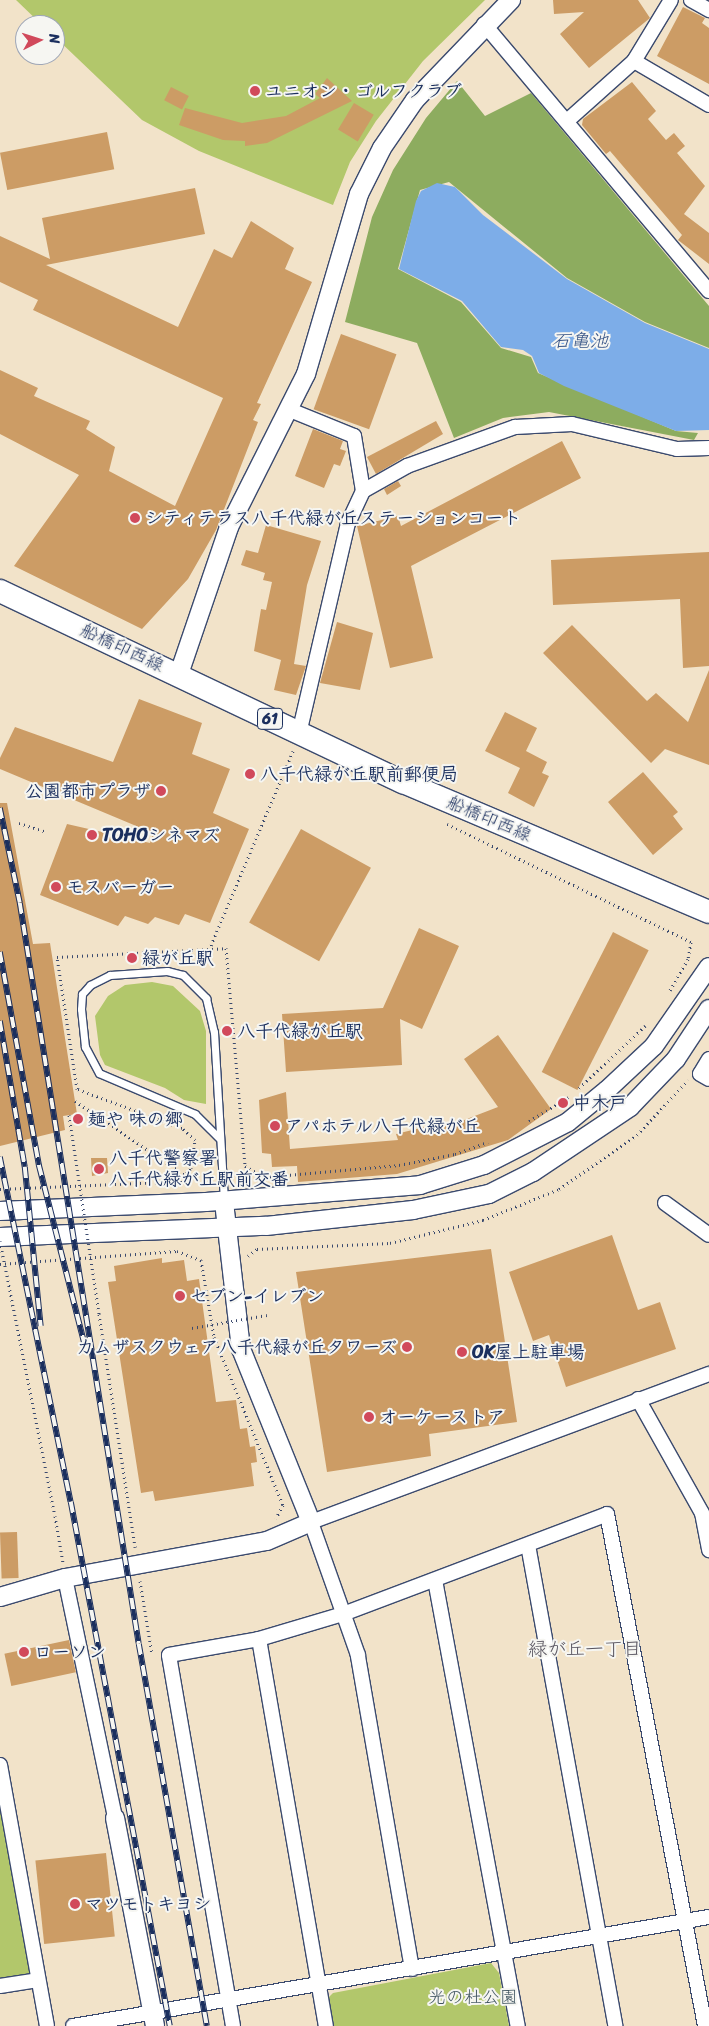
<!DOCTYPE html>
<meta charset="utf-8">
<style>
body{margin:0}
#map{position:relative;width:709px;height:2026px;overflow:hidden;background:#f2e3c9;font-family:Sriracha,"Klee One",sans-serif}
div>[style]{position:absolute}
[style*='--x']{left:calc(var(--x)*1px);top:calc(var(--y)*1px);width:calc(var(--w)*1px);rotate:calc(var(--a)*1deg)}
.green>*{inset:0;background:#b2c76b}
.forest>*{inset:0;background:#8dac5f}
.water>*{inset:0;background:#7dade8}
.building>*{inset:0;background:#cc9c65;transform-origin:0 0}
.path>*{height:3px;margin-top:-1.5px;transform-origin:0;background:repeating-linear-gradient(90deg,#3b4a6e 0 1px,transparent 0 5px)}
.roads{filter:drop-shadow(1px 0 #3b4a6e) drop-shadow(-1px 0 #3b4a6e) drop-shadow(0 1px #3b4a6e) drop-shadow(0 -1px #3b4a6e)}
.service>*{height:7px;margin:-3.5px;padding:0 3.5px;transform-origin:3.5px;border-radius:3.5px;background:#fff}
.minor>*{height:14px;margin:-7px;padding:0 7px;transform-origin:7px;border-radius:7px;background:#fff}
.tertiary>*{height:18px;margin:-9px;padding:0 9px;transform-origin:9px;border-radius:9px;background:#fff}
.primary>*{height:22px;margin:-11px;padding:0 11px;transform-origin:11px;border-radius:11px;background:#fff}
.rail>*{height:5.5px;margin-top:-2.75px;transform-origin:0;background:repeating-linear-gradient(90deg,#f6f6f2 0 11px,#1b2f5e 0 22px);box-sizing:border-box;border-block:1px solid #1b2f5e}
.path-bridge>*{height:3px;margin-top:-1.5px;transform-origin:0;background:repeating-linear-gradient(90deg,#3b4a6e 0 1px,transparent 0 5px)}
.dots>*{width:14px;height:14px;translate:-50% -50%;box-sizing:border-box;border:2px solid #f6f6f2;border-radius:50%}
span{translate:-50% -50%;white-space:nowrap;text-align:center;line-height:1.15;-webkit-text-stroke:4px #f6f6f2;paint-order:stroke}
.shield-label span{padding:1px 4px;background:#f6f6f2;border:1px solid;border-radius:4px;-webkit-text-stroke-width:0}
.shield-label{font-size:16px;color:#1b2f5e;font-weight:700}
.poi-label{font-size:18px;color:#1b2f5e;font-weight:700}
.left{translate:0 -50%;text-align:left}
.right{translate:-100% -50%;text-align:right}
.street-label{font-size:18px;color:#1b2f5e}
.park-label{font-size:18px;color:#415561}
.water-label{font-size:19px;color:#385587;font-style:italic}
.neighbourhood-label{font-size:19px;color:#595560}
.north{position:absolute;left:15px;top:15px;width:50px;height:50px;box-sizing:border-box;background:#f6f6f2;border:1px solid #9ea6b7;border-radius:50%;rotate:85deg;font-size:14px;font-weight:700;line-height:20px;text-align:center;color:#1b2f5e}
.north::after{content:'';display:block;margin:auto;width:18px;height:22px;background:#d1495b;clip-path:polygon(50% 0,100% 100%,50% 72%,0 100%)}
</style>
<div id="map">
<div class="green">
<i style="clip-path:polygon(16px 0,485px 0,423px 61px,376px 121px,350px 162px,333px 205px,199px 151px,142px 120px,55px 37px,55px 25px,42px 25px)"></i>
<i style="clip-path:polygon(152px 982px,173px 986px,200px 1011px,206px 1031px,206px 1104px,184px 1100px,165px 1088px,105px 1065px,100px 1055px,95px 1016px,108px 996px,125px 985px)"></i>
<i style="clip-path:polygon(0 1786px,38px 1980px,0 1986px)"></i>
<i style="clip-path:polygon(491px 1963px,499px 1973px,509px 2026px,333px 2026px,327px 1999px,333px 1993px)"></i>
</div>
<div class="forest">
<i style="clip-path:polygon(457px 81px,485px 116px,531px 93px,709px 306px,709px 348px,645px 322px,567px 278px,449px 182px,420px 190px,398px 269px,461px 302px,501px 348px,531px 357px,538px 373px,676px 431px,698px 433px,694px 440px,549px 412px,503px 418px,454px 438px,417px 343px,345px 322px,372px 217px,393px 170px,426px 118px)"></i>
</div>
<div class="water">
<i style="clip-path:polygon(437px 183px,455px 187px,483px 215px,567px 279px,645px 323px,709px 349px,709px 430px,676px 431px,564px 386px,539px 373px,532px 356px,523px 350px,501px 347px,462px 301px,399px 269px,416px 201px,421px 191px)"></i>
</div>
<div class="building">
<i style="clip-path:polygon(553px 0,638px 0,650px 18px,589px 68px,560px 34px,584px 12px,554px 14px)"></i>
<i style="clip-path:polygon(683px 7px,705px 18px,702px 23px,709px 28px,709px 84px,657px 56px)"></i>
<i style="clip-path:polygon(327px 78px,352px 101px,267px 143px,245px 146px,245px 141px,223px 140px,179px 125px,185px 108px,242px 123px,286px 116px,320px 98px,315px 94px)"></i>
<i style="clip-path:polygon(632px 82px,656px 111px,648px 119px,666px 140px,674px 133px,685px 146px,677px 153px,705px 186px,684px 214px,709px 233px,709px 264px,678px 240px,682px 235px,610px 151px,606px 154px,582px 125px,583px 119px)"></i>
<i style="left:171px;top:87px;width:20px;height:15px;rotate:27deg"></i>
<i style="left:354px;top:103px;width:23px;height:31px;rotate:31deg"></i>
<i style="left:107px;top:132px;width:38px;height:109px;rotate:79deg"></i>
<i style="clip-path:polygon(195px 188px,205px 234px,46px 265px,178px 327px,214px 249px,232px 258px,251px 221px,294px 248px,285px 269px,312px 282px,257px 403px,261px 404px,253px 420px,258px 422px,216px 530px,188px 579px,142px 629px,14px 566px,79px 475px,0 434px,0 370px,38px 388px,34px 396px,90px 421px,86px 429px,115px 447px,109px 471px,175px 506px,223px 398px,33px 310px,38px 300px,0 282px,0 236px,50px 259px,42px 218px)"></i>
<i style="left:341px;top:334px;width:59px;height:80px;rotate:20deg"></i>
<i style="clip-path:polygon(436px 421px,443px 434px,376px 474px,367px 457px)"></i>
<i style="clip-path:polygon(313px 429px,343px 441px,340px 449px,346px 451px,340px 466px,334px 464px,324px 488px,295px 476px)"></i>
<i style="clip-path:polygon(562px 441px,581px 478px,411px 566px,433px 658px,390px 668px,357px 526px,398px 516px,401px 526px)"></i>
<i style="clip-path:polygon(398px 481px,401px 486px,387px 495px,384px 489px)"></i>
<i style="clip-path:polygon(266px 525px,321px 541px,307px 585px,294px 664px,306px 666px,296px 695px,274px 690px,281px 660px,254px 651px,261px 609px,266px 610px,272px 582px,263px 580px,265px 573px,241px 565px,246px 550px,258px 553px)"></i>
<i style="clip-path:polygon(709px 552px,709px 666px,683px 668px,680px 599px,553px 605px,551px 560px)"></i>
<i style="clip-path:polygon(337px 622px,373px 633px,360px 690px,320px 683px)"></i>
<i style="clip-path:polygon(572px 625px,647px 701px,656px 693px,688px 722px,709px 670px,709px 765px,665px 749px,651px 763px,543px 653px)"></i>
<i style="clip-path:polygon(139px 699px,202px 723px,192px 754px,230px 769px,213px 813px,249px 829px,210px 923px,185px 914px,179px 925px,155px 917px,148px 924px,125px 916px,118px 926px,40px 895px,67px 824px,150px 843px,153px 833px,0 769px,0 758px,15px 727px,113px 762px)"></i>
<i style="clip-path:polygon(505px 712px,537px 728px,526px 751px,547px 762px,542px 773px,549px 776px,534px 807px,508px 793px,520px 768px,485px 751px)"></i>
<i style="clip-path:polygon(643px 772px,678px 812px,673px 816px,683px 829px,653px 855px,608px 802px)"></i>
<i style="clip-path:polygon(0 803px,7px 803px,33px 944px,50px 943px,77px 1114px,63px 1116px,65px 1130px,0 1146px)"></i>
<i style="left:301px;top:829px;width:80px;height:107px;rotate:29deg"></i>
<i style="clip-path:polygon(419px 928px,459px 946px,422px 1029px,400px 1019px,402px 1065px,286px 1072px,282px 1014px,383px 1008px)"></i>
<i style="left:613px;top:932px;width:40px;height:157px;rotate:27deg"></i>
<i style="clip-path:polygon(498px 1035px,551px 1109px,508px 1140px,397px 1174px,298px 1182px,297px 1166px,272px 1167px,271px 1154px,262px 1153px,259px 1100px,286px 1092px,290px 1149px,398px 1140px,396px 1134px,445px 1122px,446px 1127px,498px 1107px,464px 1059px)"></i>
<i style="clip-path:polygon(91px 1158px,107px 1158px,108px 1173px,92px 1176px)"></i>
<i style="clip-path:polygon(612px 1235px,638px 1310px,660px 1302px,676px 1349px,566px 1387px,549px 1335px,533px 1341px,509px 1272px)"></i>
<i style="clip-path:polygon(491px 1249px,517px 1422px,429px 1434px,431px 1456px,327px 1472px,296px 1272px)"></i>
<i style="clip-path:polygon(162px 1258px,162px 1263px,184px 1260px,187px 1281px,199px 1279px,216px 1402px,236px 1400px,240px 1429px,247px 1428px,250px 1447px,255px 1446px,257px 1462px,251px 1463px,254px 1486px,155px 1501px,153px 1491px,141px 1493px,108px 1282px,116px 1281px,114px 1266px)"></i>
<i style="left:17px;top:1532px;width:46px;height:17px;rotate:88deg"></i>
<i style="left:69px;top:1640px;width:33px;height:66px;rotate:78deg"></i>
<i style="left:106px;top:1853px;width:84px;height:71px;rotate:84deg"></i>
</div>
<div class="path">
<i style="--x:19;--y:823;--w:28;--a:18"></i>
<i style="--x:447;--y:824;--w:271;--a:25.8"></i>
<i style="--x:691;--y:942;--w:17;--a:100"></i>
<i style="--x:688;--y:959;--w:38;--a:120"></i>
<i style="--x:209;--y:950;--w:216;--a:-67.1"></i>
<i style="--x:579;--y:1088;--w:91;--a:-43.2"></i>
<i style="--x:75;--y:1101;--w:133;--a:33.9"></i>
<i style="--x:529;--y:1121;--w:49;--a:-30.8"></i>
<i style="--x:0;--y:1189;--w:180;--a:-2.5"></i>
<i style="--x:180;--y:1181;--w:17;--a:-50"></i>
<i style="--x:191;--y:1168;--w:28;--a:-82"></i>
<i style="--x:195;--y:1140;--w:18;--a:-137"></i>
<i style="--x:182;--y:1128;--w:112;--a:-159.6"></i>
<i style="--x:77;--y:1089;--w:134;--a:-98.6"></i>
<i style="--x:57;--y:957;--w:169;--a:-3"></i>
<i style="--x:226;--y:948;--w:219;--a:85"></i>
<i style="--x:245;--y:1166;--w:23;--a:29"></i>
<i style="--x:265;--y:1177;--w:135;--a:-5.1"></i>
<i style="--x:399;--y:1165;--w:57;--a:-11.1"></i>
<i style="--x:455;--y:1154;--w:35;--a:-20"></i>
<i style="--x:248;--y:1256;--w:11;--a:-38"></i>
<i style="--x:257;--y:1249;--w:133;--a:-2.6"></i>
<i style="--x:390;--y:1243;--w:96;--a:-13.9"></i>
<i style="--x:483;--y:1220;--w:82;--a:-22.2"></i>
<i style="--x:559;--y:1189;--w:95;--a:-34.7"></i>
<i style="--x:637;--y:1135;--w:75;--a:-47.2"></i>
<i style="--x:0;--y:1264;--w:177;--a:-4.2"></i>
<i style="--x:177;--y:1251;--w:26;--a:21"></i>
<i style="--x:201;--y:1260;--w:78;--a:80.4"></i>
<i style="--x:214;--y:1337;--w:182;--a:67.7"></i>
<i style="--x:283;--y:1505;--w:15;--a:118"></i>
<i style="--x:99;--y:1314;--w:236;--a:81.2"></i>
<i style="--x:55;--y:1516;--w:48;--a:80.3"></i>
<i style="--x:140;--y:1581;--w:74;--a:80.7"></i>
</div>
<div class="roads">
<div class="service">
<i style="--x:219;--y:1138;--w:34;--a:-135"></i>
<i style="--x:195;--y:1114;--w:104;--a:-156.9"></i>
<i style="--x:99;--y:1073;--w:30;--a:-118"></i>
<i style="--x:85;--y:1047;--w:38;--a:-96"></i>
<i style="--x:81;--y:1009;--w:15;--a:-86"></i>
<i style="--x:82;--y:994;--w:12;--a:-48"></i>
<i style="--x:90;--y:985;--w:22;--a:-27"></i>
<i style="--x:110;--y:975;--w:57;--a:-4"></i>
<i style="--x:167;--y:971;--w:16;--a:14"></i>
<i style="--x:183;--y:975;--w:33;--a:45"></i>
<i style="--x:206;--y:998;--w:35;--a:77"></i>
<i style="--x:214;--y:1032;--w:167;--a:86.6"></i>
</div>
<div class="minor">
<i style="--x:691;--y:0;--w:21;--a:29"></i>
<i style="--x:484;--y:24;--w:349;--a:49.9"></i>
<i style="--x:634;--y:61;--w:87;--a:30.4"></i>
<i style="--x:567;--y:121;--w:90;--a:-41.8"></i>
<i style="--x:634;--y:61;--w:71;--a:-58.8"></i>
<i style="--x:290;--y:410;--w:69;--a:22.1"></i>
<i style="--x:354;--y:436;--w:56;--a:80.7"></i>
<i style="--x:363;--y:491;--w:35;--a:115"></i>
<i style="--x:348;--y:523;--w:217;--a:103.1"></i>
<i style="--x:363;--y:491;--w:51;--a:-29.6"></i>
<i style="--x:407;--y:466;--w:115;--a:-19.9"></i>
<i style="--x:515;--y:427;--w:57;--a:-3"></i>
<i style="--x:572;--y:424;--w:108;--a:13.4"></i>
<i style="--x:677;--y:449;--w:32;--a:-2"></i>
<i style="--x:709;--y:1059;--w:17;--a:121"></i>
<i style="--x:700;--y:1074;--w:10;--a:29"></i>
<i style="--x:665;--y:1203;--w:54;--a:36"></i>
<i style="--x:638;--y:1399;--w:131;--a:60.7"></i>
<i style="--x:702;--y:1513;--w:38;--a:79"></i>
<i style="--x:528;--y:1545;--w:489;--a:79.7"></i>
<i style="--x:65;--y:1578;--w:245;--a:78.2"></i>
<i style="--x:435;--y:1580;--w:454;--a:79.5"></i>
<i style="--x:259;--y:1639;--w:393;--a:80.2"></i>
<i style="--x:0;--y:1765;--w:265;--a:79.8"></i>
<i style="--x:412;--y:1969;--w:319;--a:-99.8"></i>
<i style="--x:358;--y:1655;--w:141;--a:-109.5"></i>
<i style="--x:311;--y:1522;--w:425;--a:-20.4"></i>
<i style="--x:0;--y:1986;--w:38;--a:-9"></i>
<i style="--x:73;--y:2026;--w:645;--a:-9.73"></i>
<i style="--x:233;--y:2026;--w:376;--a:-99.8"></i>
<i style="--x:169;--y:1655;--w:91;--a:-10.1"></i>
<i style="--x:259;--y:1639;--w:88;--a:-16.6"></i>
<i style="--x:343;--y:1614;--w:282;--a:-20.7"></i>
<i style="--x:607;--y:1514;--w:521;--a:79.16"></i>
</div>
<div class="tertiary">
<i style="--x:179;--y:674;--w:155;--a:-71.2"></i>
<i style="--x:229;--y:527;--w:171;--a:-63.3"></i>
<i style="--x:306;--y:374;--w:188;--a:-73.6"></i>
<i style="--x:359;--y:194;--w:51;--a:-63.4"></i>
<i style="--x:382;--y:148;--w:58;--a:-55.5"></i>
<i style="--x:415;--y:100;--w:139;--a:-46.2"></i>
<i style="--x:0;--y:1211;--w:206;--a:-2.5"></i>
<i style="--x:206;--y:1202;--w:215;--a:-4.5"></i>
<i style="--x:420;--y:1185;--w:67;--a:-17.4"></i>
<i style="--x:484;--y:1165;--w:94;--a:-27.1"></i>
<i style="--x:568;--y:1122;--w:50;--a:-39.4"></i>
<i style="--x:607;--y:1090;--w:64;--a:-43.1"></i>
<i style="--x:654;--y:1046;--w:96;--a:-55.2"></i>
<i style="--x:0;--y:1237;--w:266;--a:-2.4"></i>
<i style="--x:266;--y:1226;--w:148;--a:-6.2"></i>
<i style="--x:413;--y:1210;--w:78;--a:-11.9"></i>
<i style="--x:489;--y:1194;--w:49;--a:-26.6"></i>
<i style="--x:533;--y:1172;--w:117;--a:-33.8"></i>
<i style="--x:630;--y:1107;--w:66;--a:-46.2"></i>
<i style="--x:676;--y:1059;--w:60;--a:-56.6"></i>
<i style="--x:0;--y:1597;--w:68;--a:-16.3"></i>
<i style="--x:65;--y:1578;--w:205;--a:-10.4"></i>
<i style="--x:267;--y:1541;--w:48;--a:-23.4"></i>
<i style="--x:311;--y:1522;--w:187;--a:-112"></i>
<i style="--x:241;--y:1349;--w:149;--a:-96.6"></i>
<i style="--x:115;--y:1818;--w:212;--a:79.1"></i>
</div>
<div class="primary">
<i style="--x:0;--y:591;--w:446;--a:25.4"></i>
<i style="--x:403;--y:782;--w:332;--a:23"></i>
</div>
</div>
<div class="rail">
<i style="--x:0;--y:808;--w:97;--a:78.1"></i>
<i style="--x:20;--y:903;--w:750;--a:80.88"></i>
<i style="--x:139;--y:1644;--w:388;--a:79.9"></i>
<i style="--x:0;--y:952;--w:217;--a:79.6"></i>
<i style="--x:39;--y:1165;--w:186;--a:75.7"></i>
<i style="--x:0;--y:1021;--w:148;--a:80.3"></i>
<i style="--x:25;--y:1167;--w:160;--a:84.3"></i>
<i style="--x:0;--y:1157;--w:352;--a:78.4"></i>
<i style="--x:71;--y:1502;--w:533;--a:79.3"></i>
</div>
<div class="path-bridge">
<i style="--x:69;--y:1115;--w:201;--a:81.4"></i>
<i style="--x:0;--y:1241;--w:280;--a:78.7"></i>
<i style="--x:192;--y:1328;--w:76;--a:-9.8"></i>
</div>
<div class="dots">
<i style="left:255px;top:91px;background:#d1495b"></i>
<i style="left:135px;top:518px;background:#d1495b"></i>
<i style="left:250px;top:774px;background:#d1495b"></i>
<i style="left:161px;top:791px;background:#d1495b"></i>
<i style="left:92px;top:835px;background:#d1495b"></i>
<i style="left:56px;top:887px;background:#d1495b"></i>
<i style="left:132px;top:958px;background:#d1495b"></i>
<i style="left:227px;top:1031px;background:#d1495b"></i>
<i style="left:563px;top:1103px;background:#d1495b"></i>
<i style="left:78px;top:1119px;background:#d1495b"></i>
<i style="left:275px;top:1126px;background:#d1495b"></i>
<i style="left:99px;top:1169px;background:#d1495b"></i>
<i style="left:180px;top:1296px;background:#d1495b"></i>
<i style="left:407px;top:1347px;background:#d1495b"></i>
<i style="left:462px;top:1352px;background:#d1495b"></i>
<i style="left:369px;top:1417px;background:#d1495b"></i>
<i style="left:24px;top:1652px;background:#d1495b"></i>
<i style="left:75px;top:1904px;background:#d1495b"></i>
</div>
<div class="shield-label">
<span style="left:270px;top:719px">61</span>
</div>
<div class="poi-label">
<span class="left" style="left:265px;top:91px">ユニオン・ゴルフクラブ</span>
<span class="left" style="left:145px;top:518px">シティテラス八千代緑が丘ステーションコート</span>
<span class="left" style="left:260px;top:774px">八千代緑が丘駅前郵便局</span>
<span class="right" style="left:151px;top:791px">公園都市プラザ</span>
<span class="left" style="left:102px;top:835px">TOHOシネマズ</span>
<span class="left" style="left:66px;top:887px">モスバーガー</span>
<span class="left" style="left:142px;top:958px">緑が丘駅</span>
<span class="left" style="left:237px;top:1031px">八千代緑が丘駅</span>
<span class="left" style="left:573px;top:1103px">中木戸</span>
<span class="left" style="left:88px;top:1119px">麺や 味の郷</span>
<span class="left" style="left:285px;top:1126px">アパホテル八千代緑が丘</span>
<span class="left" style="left:109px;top:1169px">八千代警察署<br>八千代緑が丘駅前交番</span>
<span class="left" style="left:190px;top:1296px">セブン-イレブン</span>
<span class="right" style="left:397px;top:1347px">カムザスクウェア八千代緑が丘タワーズ</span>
<span class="left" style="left:472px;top:1352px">OK屋上駐車場</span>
<span class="left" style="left:379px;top:1417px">オーケーストア</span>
<span class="left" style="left:34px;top:1652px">ローソン</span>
<span class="left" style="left:85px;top:1904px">マツモトキヨシ</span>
</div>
<div class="street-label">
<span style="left:122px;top:648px;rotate:25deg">船橋印西線</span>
<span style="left:489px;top:819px;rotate:23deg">船橋印西線</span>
</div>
<div class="park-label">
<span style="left:473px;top:1997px">光の杜公園</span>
</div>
<div class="water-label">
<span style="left:580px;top:341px">石亀池</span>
</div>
<div class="neighbourhood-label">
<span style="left:585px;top:1649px">緑が丘一丁目</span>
</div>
<div class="north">N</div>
</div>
